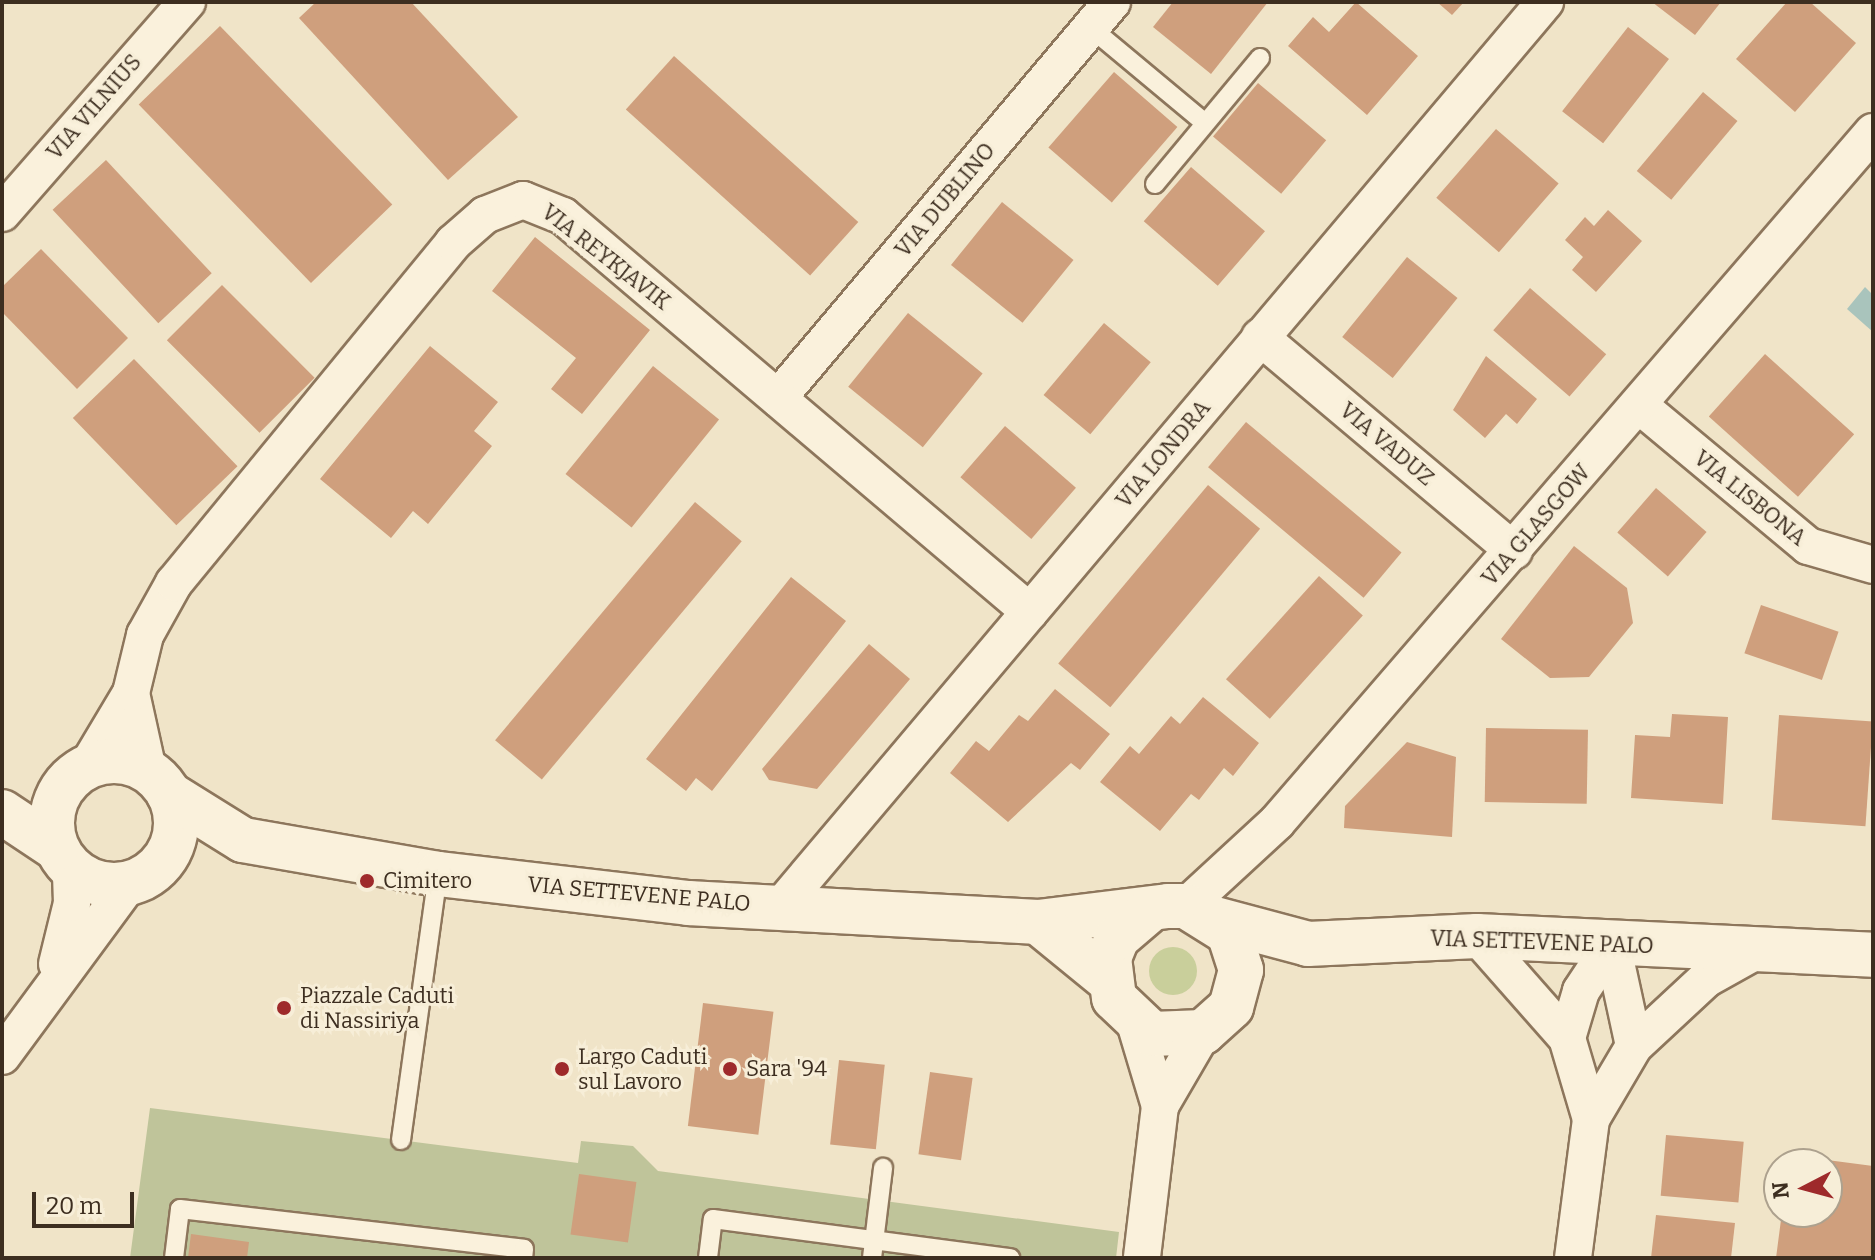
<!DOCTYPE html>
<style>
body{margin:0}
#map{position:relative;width:1875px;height:1260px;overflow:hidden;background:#f0e4c8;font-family:Bitter,serif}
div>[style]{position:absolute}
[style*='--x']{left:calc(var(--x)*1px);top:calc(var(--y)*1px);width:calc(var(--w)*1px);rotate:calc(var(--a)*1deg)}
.green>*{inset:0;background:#c9cf9b}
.round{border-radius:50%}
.cemetery>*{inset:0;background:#bfc49a}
.water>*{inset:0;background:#a9c4bc}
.building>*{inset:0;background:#cf9f7d;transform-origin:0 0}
.roads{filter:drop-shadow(2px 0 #8d765c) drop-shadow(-2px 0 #8d765c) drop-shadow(0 2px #8d765c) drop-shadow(0 -2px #8d765c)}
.service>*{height:18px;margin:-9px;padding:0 9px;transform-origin:9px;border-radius:9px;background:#faf1dc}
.minor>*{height:36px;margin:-18px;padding:0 18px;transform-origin:18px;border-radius:18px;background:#faf1dc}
.tertiary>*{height:44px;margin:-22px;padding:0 22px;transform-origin:22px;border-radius:22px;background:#faf1dc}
.tertiary>.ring{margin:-22px;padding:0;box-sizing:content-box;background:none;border:44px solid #faf1dc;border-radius:50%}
.dots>*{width:22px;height:22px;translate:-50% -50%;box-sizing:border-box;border:4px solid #f7eed8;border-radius:50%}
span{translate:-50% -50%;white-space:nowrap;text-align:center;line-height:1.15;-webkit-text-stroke:6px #f7eed8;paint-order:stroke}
.street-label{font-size:22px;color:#3d2e20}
.poi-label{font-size:22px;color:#3d2e20}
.left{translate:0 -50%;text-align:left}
.frame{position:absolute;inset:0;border:4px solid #3d2e20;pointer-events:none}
.north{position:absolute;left:1763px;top:1148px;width:80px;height:80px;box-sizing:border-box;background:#f7eed8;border:2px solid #ada18e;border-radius:50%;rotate:264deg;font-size:22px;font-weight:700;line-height:32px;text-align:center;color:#3d2e20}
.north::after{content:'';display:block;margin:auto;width:28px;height:36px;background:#9e2a2b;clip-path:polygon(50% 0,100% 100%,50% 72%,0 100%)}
.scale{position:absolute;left:32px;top:1192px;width:102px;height:36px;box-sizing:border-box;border:4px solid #3d2e20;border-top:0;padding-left:10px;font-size:24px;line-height:28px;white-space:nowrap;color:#3d2e20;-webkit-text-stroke:6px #f7eed8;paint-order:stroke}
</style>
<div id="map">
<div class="green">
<i class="round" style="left:1149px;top:947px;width:48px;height:48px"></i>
</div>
<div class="cemetery">
<i style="clip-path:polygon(150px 1108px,578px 1163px,581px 1141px,633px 1146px,658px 1171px,1119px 1232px,1116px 1258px,130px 1258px)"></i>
</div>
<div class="water">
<i style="clip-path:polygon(1865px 287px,1873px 295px,1873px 332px,1847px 309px)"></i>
</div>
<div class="building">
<i style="clip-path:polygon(316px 2px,411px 2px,518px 117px,448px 180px,299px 18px)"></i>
<i style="clip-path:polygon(1173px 2px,1268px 2px,1211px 74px,1153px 27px)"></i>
<i style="clip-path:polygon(1356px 2px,1418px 56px,1367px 115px,1288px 46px,1313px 17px,1329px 32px)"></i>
<i style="clip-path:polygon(1437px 2px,1464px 2px,1452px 15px)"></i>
<i style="clip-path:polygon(1652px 2px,1721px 2px,1695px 35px)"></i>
<i style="clip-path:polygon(1787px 2px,1810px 2px,1856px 43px,1795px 112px,1736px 59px)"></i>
<i style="left:220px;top:26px;width:248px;height:113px;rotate:46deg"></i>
<i style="left:1628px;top:27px;width:52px;height:107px;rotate:38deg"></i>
<i style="left:674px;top:56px;width:248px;height:72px;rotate:42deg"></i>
<i style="left:1114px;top:72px;width:84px;height:100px;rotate:41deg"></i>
<i style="left:1258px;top:83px;width:89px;height:70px;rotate:40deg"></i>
<i style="left:1703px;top:92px;width:45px;height:103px;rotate:40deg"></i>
<i style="left:1496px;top:129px;width:83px;height:91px;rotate:41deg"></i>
<i style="left:106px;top:160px;width:155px;height:73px;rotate:47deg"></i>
<i style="left:1191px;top:167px;width:98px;height:72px;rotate:41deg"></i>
<i style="left:1002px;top:202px;width:92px;height:81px;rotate:39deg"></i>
<i style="clip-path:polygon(1608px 210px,1642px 241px,1596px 292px,1572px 270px,1583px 257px,1565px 240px,1585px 217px,1594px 226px)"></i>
<i style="clip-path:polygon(535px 237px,650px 330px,582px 414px,551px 389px,576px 358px,492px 291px)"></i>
<i style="clip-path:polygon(41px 249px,128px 338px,77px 389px,2px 312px,2px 287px)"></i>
<i style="left:1407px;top:257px;width:65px;height:103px;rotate:39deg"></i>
<i style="left:222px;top:285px;width:131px;height:78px;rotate:45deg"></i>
<i style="left:1530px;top:288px;width:101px;height:56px;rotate:41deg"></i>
<i style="left:908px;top:313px;width:96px;height:95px;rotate:39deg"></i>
<i style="left:1104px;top:323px;width:61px;height:94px;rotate:40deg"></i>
<i style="clip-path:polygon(430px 346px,498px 402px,474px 431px,492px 446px,428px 524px,413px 511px,391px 538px,320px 479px)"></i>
<i style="left:1765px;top:354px;width:120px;height:84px;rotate:42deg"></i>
<i style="clip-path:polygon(1486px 356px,1537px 399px,1517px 424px,1506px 414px,1485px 438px,1453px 410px)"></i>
<i style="left:134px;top:359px;width:149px;height:85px;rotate:46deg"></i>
<i style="left:653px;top:366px;width:85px;height:139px;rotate:39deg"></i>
<i style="left:1246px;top:422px;width:203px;height:59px;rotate:40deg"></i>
<i style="left:1005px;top:426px;width:94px;height:68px;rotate:41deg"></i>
<i style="left:1208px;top:485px;width:68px;height:233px;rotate:40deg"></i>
<i style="left:1656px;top:488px;width:67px;height:59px;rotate:41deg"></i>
<i style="left:695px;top:502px;width:61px;height:311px;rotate:40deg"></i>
<i style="clip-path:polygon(1574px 546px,1627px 588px,1633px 623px,1589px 677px,1550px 678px,1501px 639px)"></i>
<i style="left:1319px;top:576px;width:59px;height:139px;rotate:42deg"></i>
<i style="clip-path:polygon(791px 577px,846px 621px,712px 791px,696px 778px,686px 791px,646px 759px)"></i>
<i style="left:1761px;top:605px;width:82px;height:51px;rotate:19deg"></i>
<i style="clip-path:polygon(869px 644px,910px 679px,817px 789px,769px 780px,762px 769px)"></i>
<i style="clip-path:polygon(1055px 689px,1110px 734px,1080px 770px,1071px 763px,1008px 822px,950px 773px,976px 741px,989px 751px,1019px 715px,1028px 721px)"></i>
<i style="clip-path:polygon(1203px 697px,1259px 743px,1233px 776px,1224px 768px,1199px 800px,1191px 794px,1160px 831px,1100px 782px,1130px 746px,1139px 754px,1171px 716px,1180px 724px)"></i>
<i style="clip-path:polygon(1672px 714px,1728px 717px,1723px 804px,1631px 798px,1635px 735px,1670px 737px)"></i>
<i style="left:1779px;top:715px;width:94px;height:105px;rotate:4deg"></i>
<i style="left:1486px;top:728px;width:102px;height:74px;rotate:1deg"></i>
<i style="clip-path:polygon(1407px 742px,1456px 757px,1452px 837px,1344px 828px,1345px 806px)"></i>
<i style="left:703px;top:1003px;width:71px;height:124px;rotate:7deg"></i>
<i style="left:839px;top:1060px;width:46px;height:85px;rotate:6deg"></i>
<i style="left:930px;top:1072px;width:43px;height:83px;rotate:8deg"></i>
<i style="left:1666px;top:1135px;width:78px;height:61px;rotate:5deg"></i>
<i style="clip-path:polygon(1789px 1155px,1873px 1166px,1873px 1258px,1776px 1258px,1782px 1212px,1827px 1212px,1827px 1164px,1788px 1164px)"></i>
<i style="left:579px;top:1174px;width:58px;height:61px;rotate:8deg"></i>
<i style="clip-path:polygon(1656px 1215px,1735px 1223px,1731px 1258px,1651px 1258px)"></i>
<i style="clip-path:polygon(191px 1234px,249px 1242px,247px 1258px,188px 1258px)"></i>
</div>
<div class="roads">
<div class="service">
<i style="--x:1091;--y:28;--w:148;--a:39.8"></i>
<i style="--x:1155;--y:184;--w:164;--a:-50.2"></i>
<i style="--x:401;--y:1140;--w:269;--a:-82.1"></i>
<i style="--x:174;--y:1258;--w:49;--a:-83"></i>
<i style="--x:180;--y:1209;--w:346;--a:6.6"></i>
<i style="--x:524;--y:1249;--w:9;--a:96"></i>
<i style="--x:708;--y:1258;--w:39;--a:-83"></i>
<i style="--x:713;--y:1219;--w:300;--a:7.5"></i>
<i style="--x:872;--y:1258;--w:91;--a:-83"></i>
</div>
<div class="minor">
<i style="--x:2;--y:213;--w:281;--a:-48.8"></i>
<i style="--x:1260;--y:337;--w:332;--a:40.1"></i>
<i style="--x:778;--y:398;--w:518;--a:-49.85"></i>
<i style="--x:1640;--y:406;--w:219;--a:39.8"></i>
<i style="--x:1808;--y:546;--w:68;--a:16.3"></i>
<i style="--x:131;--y:693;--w:79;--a:77.6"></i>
<i style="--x:88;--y:765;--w:84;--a:-59.2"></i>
<i style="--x:131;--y:693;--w:60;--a:-76.4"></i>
<i style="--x:145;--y:635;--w:60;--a:-60.9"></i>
<i style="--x:174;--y:583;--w:440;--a:-50.6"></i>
<i style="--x:453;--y:243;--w:43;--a:-41.2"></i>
<i style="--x:485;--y:215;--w:41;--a:-21.5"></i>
<i style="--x:523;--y:200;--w:43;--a:21.8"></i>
<i style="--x:563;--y:216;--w:612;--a:40.3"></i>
<i style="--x:781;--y:906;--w:1184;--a:-49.8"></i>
<i style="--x:1186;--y:906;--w:124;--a:-42.7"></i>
<i style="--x:1277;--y:822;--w:912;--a:-49.18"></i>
<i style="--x:1477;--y:936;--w:136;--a:48.6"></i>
<i style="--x:1567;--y:1038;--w:84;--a:73.5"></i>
<i style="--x:1612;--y:944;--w:104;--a:77.8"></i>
<i style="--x:57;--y:964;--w:63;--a:-76.2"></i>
<i style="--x:72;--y:903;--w:34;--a:-92"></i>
<i style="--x:1136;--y:1026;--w:84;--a:73.3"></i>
<i style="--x:1160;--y:1106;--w:153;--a:96.8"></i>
<i style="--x:1567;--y:1038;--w:49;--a:-73.4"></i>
<i style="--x:1581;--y:991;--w:56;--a:-56.6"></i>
<i style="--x:2;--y:1056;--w:214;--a:-53.6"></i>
<i style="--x:1160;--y:1106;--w:86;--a:-59.8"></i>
<i style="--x:1573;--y:1258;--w:140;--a:-82.6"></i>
<i style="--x:1591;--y:1119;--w:85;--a:-59.5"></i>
<i style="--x:1634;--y:1046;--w:98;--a:-42.9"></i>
<i style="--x:1706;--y:979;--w:60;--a:-29.1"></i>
</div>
<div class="tertiary">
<i class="ring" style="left:52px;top:761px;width:80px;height:80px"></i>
<i style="--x:169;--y:794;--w:87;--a:31.9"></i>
<i style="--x:243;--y:840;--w:198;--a:9.9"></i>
<i style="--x:438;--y:874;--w:252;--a:6.6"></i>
<i style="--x:688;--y:903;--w:351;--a:3.1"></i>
<i style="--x:1038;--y:922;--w:131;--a:-7"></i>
<i style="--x:1168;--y:906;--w:18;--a:0"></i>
<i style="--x:1186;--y:906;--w:51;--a:32.1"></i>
<i style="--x:1229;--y:933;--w:39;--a:72"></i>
<i style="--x:1241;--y:970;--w:38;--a:105"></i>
<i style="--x:1231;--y:1007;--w:38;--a:138"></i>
<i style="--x:1203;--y:1032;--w:51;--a:177.8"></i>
<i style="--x:1152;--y:1034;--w:52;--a:-136.5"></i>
<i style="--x:1114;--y:998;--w:40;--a:-97.1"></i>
<i style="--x:1109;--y:958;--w:22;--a:-68"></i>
<i style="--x:1117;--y:938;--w:45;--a:-40.5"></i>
<i style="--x:2;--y:812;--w:65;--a:33.7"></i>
<i style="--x:1215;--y:919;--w:96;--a:15"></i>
<i style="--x:1308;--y:944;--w:169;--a:-2.7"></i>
<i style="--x:1477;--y:936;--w:396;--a:2.7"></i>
<i style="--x:1038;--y:922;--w:92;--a:39.2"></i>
</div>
</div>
<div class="dots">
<i style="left:367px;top:881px;background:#9e2a2b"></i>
<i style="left:284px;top:1008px;background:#9e2a2b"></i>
<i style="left:562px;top:1069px;background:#9e2a2b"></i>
<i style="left:730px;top:1069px;background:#9e2a2b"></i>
</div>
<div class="street-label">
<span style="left:94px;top:107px;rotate:-49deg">VIA VILNIUS</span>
<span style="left:945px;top:200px;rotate:-50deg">VIA DUBLINO</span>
<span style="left:606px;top:257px;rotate:38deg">VIA REYKJAVIK</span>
<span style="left:1387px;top:444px;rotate:40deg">VIA VADUZ</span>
<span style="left:1163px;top:454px;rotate:-50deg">VIA LONDRA</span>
<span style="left:1750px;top:498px;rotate:39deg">VIA LISBONA</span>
<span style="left:1536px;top:525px;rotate:-49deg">VIA GLASGOW</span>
<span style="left:639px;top:894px;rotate:5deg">VIA SETTEVENE PALO</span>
<span style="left:1542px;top:942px;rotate:2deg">VIA SETTEVENE PALO</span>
</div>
<div class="poi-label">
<span class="left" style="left:383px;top:881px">Cimitero</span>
<span class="left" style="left:300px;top:1008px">Piazzale Caduti<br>di Nassiriya</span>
<span class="left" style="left:578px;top:1069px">Largo Caduti<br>sul Lavoro</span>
<span class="left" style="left:746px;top:1069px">Sara '94</span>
</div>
<div class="frame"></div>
<div class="north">N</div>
<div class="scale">20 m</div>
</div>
